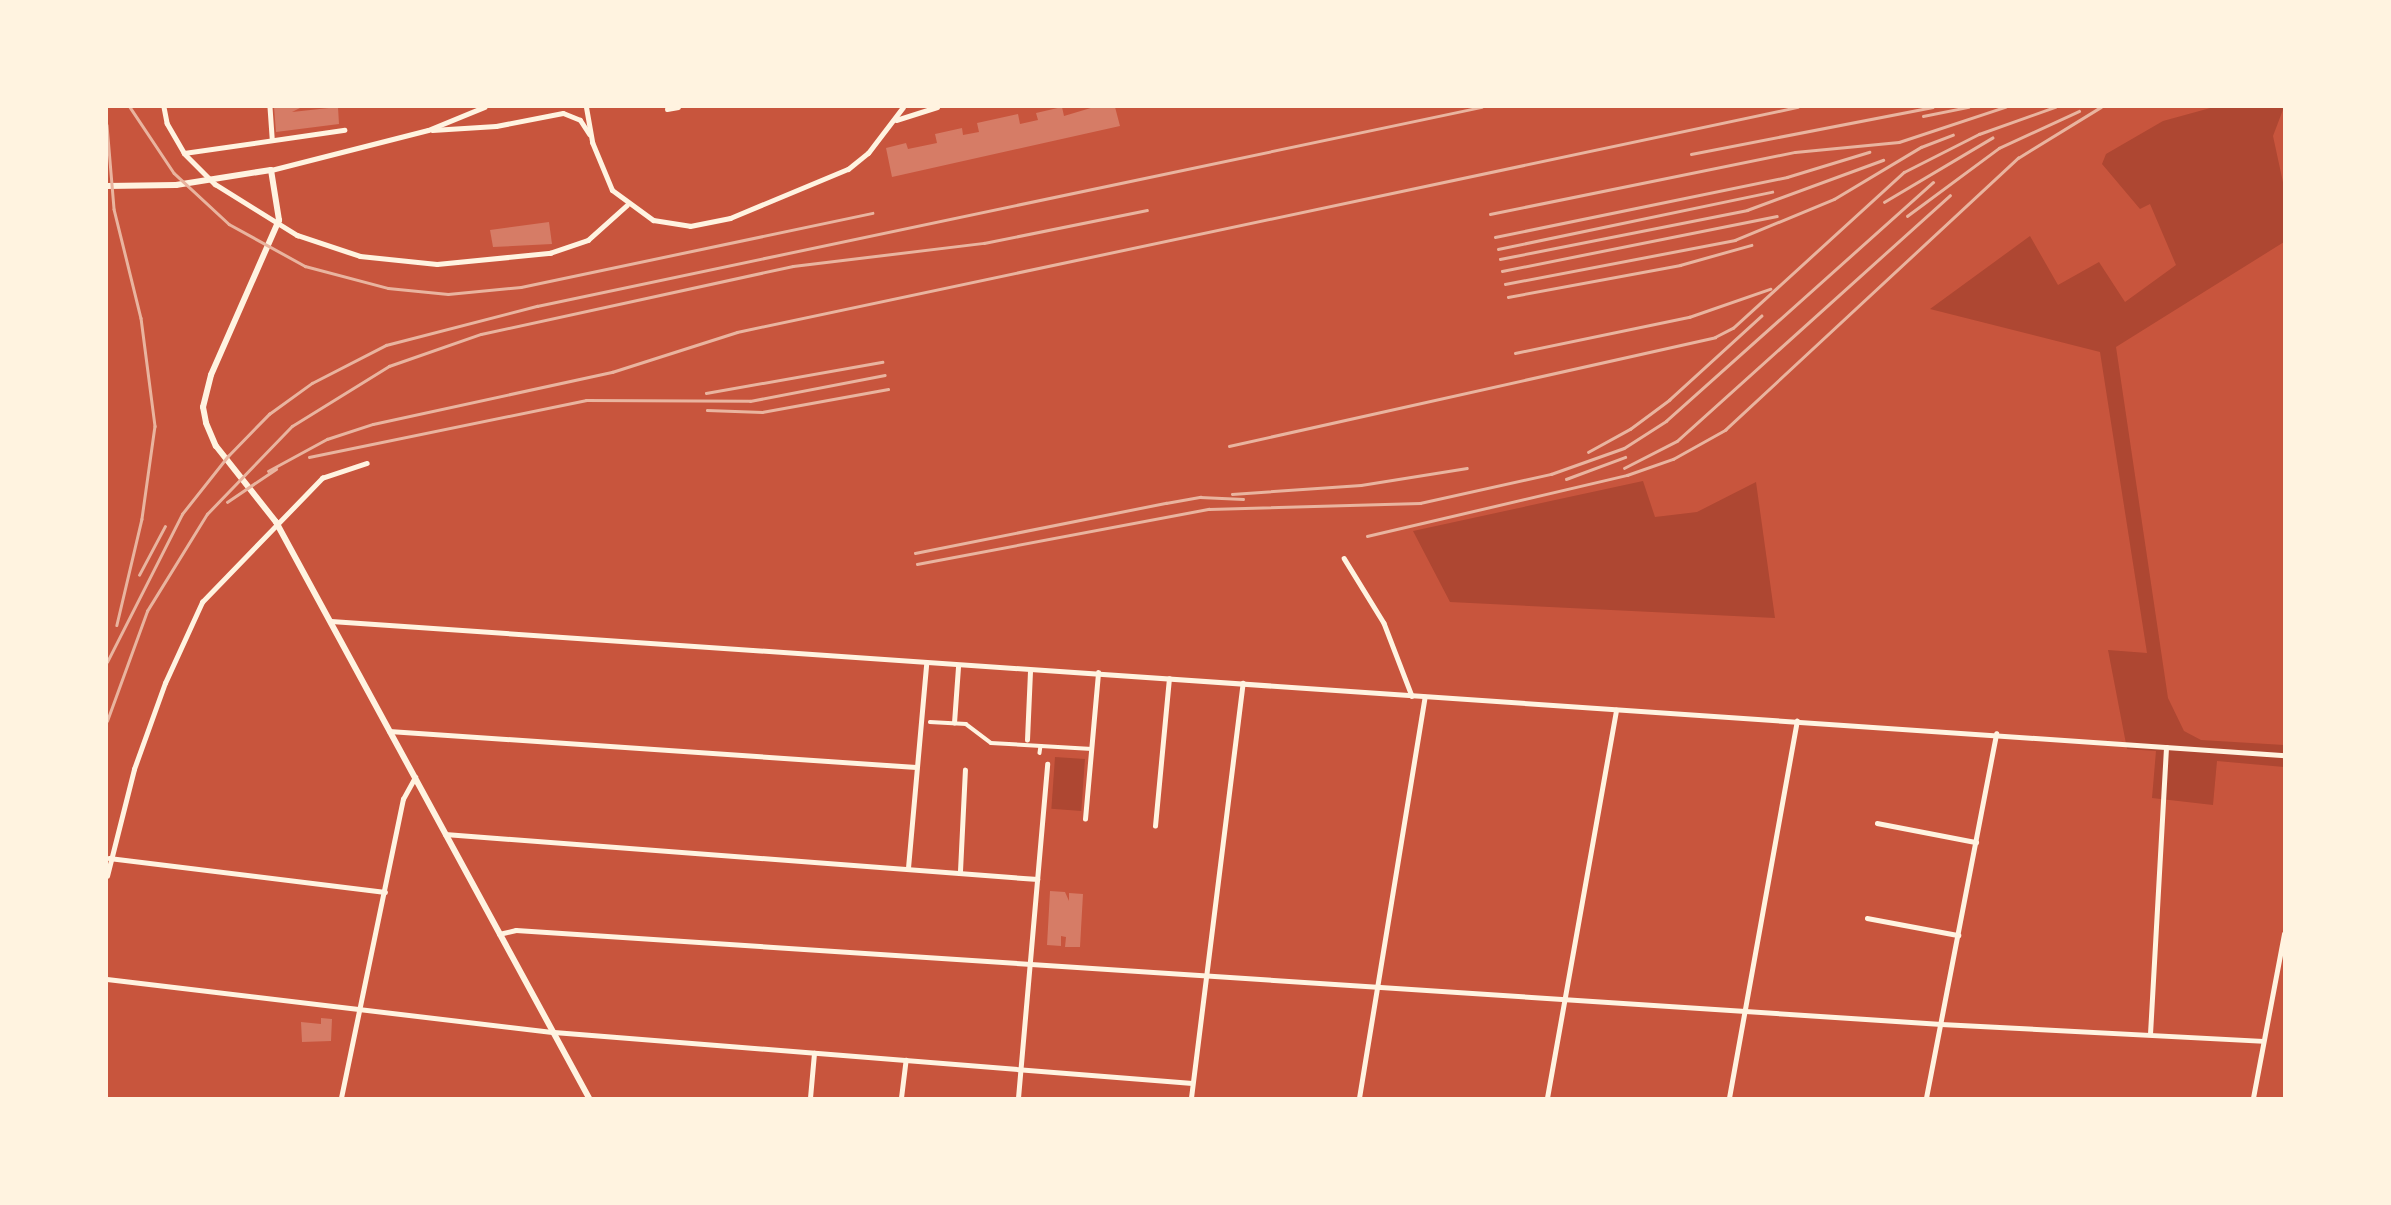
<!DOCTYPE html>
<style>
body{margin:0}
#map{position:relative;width:2391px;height:1205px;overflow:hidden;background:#c8553d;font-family:Figtree,sans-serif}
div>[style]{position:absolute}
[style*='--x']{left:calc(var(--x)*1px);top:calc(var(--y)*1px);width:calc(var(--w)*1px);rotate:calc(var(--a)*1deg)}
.green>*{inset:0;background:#ae4732;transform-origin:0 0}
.building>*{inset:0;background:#d67c66}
.pedestrian>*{height:3.5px;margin:-1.75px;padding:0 1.75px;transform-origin:1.75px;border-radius:1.75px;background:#fff3e0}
.minor>*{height:4.5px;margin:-2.25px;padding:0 2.25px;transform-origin:2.25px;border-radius:2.25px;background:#fff3e0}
.tertiary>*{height:5px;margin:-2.5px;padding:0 2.5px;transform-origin:2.5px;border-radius:2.5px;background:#fff3e0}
.secondary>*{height:6px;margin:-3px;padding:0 3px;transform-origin:3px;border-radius:3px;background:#fff3e0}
.rail>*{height:2.5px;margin:-1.25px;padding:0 1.25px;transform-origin:1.25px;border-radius:1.25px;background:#e9b49f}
span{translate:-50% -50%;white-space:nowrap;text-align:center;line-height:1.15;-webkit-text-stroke:5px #fff3e0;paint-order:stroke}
.frame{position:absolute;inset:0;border:108px solid #fff3e0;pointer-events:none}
</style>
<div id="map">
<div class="green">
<i style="clip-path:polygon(2214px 107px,2284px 107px,2273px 136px,2284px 187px,2284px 242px,2116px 347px,2168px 698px,2184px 731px,2201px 740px,2284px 745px,2284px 767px,2217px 761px,2213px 805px,2152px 798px,2156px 751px,2127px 749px,2108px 650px,2147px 653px,2100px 352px,1930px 309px,2030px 236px,2058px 285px,2099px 262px,2125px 302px,2176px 265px,2150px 204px,2140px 209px,2102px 164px,2106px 154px,2163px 121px)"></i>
<i style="clip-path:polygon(1643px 481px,1655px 517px,1697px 512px,1756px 482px,1775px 618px,1450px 602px,1413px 531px)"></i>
<i style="left:1055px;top:757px;width:30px;height:52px;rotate:4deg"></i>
</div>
<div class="building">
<i style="clip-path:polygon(274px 107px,302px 107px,292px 112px,338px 107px,339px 124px,276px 132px)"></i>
<i style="clip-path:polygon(1062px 107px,1064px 116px,1094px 107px,1115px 107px,1120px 126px,892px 177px,886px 148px,906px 143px,908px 149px,937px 143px,935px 134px,962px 128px,963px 135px,979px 132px,977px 123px,1018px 114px,1020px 124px,1038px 120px,1036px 113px)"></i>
<i style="clip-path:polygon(549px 222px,552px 244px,493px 247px,490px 230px)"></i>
<i style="clip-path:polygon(1050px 891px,1065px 892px,1069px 901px,1069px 893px,1083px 894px,1080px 947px,1065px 947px,1066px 937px,1061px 936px,1061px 946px,1047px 945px)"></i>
<i style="clip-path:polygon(321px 1018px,332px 1019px,331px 1041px,302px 1042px,301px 1022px,321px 1024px)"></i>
</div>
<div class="pedestrian">
<i style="--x:930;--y:722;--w:36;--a:3"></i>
<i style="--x:966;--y:724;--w:31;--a:37"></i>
<i style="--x:991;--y:743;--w:50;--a:3.4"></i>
<i style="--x:1041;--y:746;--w:7;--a:98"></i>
<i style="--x:1041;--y:746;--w:51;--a:3.4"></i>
</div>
<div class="minor">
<i style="--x:164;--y:107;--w:16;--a:79"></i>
<i style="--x:167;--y:123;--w:34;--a:60"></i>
<i style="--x:184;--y:153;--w:44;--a:45"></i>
<i style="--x:215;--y:184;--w:97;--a:31.9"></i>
<i style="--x:297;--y:235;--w:66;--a:18.4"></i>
<i style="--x:360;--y:256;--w:77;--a:5.9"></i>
<i style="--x:437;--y:264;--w:114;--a:-5.6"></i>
<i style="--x:550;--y:253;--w:40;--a:-18.9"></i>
<i style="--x:588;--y:240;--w:52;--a:-41.9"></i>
<i style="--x:270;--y:107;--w:32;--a:86"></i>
<i style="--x:667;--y:109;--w:11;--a:-10"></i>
<i style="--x:184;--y:153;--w:162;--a:-8.2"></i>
<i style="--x:1344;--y:558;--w:76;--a:58.4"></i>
<i style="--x:1384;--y:623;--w:78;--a:69"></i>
<i style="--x:331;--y:621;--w:1958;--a:3.93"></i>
<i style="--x:954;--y:723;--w:56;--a:-85.9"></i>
<i style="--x:389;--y:731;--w:528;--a:3.91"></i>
<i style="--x:1027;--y:740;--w:68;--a:-87.5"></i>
<i style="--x:1085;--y:819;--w:147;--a:-84.9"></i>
<i style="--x:1877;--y:823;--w:101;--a:10.9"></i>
<i style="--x:1155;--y:826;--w:148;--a:-84.6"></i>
<i style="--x:445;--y:834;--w:594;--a:4.35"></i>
<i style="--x:109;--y:858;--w:278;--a:7"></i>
<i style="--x:908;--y:868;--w:204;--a:-84.9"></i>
<i style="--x:960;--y:871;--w:101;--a:-87.2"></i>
<i style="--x:107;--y:876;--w:110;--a:-75.8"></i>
<i style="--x:134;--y:769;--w:91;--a:-70.2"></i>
<i style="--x:165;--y:683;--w:89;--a:-65.4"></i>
<i style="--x:202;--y:602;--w:173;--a:-45.9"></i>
<i style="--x:322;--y:478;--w:47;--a:-18.4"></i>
<i style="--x:1867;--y:918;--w:93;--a:10.6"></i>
<i style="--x:499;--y:934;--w:17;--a:-13"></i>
<i style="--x:516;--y:930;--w:1428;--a:3.77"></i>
<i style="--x:1941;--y:1024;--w:322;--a:3"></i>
<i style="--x:107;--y:979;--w:450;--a:6.8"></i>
<i style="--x:554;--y:1032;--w:640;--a:4.57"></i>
<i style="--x:2150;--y:1034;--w:287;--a:-86.8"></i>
<i style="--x:341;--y:1098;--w:305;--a:-78.3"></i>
<i style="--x:403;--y:799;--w:25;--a:-61"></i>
<i style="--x:810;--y:1098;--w:45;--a:-84.9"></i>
<i style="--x:901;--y:1098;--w:38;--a:-83"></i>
<i style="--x:1018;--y:1098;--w:335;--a:-85"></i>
<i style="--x:1191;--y:1098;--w:418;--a:-82.9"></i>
<i style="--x:1359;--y:1098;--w:406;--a:-80.7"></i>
<i style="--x:1547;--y:1098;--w:394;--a:-79.9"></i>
<i style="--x:1729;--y:1098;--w:383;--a:-79.8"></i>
<i style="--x:1926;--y:1098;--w:371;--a:-79.1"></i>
<i style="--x:2253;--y:1098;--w:167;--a:-79.3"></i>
</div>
<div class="tertiary">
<i style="--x:586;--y:107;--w:36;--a:80"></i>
<i style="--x:592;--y:142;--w:52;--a:67.4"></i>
<i style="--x:612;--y:190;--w:51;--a:36.2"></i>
<i style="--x:653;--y:220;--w:37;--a:9"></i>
<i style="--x:690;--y:226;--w:41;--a:-11.3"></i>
<i style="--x:730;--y:218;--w:128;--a:-22.6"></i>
<i style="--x:848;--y:169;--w:26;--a:-39"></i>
<i style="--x:868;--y:153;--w:58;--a:-52.7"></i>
<i style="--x:896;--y:120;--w:43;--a:-17.6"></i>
<i style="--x:432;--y:130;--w:64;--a:-3.6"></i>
<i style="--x:496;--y:126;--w:68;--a:-11"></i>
<i style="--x:563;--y:113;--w:18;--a:22"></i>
<i style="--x:580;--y:120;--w:17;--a:57"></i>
<i style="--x:271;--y:170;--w:162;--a:-14.3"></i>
<i style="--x:428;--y:130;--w:61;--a:-22.3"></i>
</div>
<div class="secondary">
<i style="--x:107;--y:186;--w:69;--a:-0.8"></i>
<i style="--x:176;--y:185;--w:96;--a:-9"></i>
<i style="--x:271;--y:170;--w:51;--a:80.9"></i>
<i style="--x:279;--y:220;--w:169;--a:113.7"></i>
<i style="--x:211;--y:375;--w:33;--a:104"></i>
<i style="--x:203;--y:407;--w:16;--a:79"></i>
<i style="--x:206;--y:423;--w:25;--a:67"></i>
<i style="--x:216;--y:446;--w:97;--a:51.7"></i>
<i style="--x:276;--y:522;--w:656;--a:61.48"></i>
</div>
<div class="rail">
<i style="--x:130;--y:107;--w:79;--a:56.3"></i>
<i style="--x:174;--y:173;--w:75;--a:42.8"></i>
<i style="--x:229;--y:224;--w:87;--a:28.9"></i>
<i style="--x:305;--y:266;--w:86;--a:14.8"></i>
<i style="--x:388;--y:288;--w:60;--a:5.7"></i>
<i style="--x:448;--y:294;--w:73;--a:-5.5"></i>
<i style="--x:521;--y:287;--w:359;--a:-11.9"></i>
<i style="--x:1923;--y:116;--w:46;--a:-11.3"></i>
<i style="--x:107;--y:125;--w:84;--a:85.2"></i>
<i style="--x:114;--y:209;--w:112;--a:76.1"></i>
<i style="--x:141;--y:318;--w:109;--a:82.6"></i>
<i style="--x:155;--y:426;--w:94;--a:98"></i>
<i style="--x:142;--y:519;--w:109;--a:103.3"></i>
<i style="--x:1691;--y:154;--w:246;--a:-11"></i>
<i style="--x:1884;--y:202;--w:126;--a:-30.7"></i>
<i style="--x:1490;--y:214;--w:311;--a:-11.5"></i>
<i style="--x:1795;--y:152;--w:104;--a:-5.5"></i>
<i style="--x:1899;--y:142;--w:112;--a:-18.3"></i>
<i style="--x:1907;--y:216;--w:114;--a:-36.5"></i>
<i style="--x:1999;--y:148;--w:88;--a:-24.8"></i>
<i style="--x:1495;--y:237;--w:298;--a:-11.6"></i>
<i style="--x:1787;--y:177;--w:86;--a:-17"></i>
<i style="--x:1498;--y:249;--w:280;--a:-11.8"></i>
<i style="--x:1500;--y:259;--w:252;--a:-11.2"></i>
<i style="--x:1747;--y:210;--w:145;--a:-20.2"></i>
<i style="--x:1502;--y:271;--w:280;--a:-11.3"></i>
<i style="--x:1505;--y:284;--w:234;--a:-10.8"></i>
<i style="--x:1735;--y:240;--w:107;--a:-22.5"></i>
<i style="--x:1834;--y:199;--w:101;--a:-30.9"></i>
<i style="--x:1921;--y:147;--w:34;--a:-21"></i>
<i style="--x:1508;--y:297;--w:175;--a:-10.5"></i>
<i style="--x:1680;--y:265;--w:74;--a:-15.7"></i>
<i style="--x:1515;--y:353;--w:178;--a:-11.7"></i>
<i style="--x:1689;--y:317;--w:86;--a:-19.1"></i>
<i style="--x:706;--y:393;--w:179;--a:-10"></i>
<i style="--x:707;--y:410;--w:55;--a:2.1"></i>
<i style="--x:762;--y:412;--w:128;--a:-10.3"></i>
<i style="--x:1229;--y:446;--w:498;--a:-12.6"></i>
<i style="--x:1715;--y:337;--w:20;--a:-27"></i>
<i style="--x:1733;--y:328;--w:231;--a:-42.4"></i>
<i style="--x:1904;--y:172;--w:84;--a:-26.9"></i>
<i style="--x:1979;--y:134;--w:81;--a:-19.6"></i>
<i style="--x:1588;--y:452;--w:48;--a:-28.7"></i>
<i style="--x:1630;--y:429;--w:49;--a:-36.6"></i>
<i style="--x:1669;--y:400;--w:125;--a:-42.4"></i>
<i style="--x:309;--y:457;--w:283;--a:-11.6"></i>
<i style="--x:586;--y:400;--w:164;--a:0.3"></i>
<i style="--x:750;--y:401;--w:137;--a:-10.9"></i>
<i style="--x:1624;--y:468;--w:59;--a:-27"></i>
<i style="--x:1677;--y:441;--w:367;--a:-42"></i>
<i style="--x:268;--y:471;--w:67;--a:-28.5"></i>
<i style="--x:327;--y:439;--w:48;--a:-18.1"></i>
<i style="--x:373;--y:424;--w:245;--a:-12.3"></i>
<i style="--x:612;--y:372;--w:131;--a:-17.7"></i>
<i style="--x:737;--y:332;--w:1084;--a:-11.98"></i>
<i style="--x:1566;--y:479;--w:63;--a:-20.4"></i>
<i style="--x:1232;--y:494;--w:129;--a:-4"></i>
<i style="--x:1361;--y:485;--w:107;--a:-9.1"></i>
<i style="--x:227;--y:502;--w:59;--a:-34"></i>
<i style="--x:1367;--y:536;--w:267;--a:-13.2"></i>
<i style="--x:1627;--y:475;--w:49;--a:-19.2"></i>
<i style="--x:1673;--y:459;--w:60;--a:-29.1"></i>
<i style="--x:1725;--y:430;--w:400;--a:-42.9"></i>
<i style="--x:2018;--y:158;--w:97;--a:-31.6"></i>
<i style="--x:915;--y:553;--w:256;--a:-11.3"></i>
<i style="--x:1166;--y:503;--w:35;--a:-10"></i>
<i style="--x:1200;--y:497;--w:43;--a:2.7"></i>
<i style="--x:917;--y:564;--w:297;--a:-10.7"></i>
<i style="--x:1209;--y:509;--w:211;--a:-1.6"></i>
<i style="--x:1420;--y:503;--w:134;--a:-12.5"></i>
<i style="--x:1551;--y:474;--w:77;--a:-19.6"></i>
<i style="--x:1624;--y:448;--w:50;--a:-32.7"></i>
<i style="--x:1666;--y:421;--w:358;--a:-41.8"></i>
<i style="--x:139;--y:575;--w:55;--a:-62"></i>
<i style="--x:107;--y:662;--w:166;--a:-63.1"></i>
<i style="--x:182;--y:514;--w:74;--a:-51.6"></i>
<i style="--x:228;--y:456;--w:59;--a:-45.7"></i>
<i style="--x:269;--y:414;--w:53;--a:-35.8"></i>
<i style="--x:312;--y:383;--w:83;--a:-27.2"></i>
<i style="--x:386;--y:345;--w:156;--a:-14.5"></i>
<i style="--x:537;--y:306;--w:965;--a:-11.9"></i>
<i style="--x:107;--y:721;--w:117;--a:-70"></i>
<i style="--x:147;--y:611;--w:114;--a:-58.3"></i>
<i style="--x:207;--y:514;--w:122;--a:-46"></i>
<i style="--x:292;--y:426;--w:114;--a:-31.7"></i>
<i style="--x:389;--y:366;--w:97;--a:-19.2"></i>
<i style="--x:481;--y:334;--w:319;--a:-12.3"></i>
<i style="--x:793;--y:266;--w:192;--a:-6.9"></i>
<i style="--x:984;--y:243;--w:166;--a:-11.4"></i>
</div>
<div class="frame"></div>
</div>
